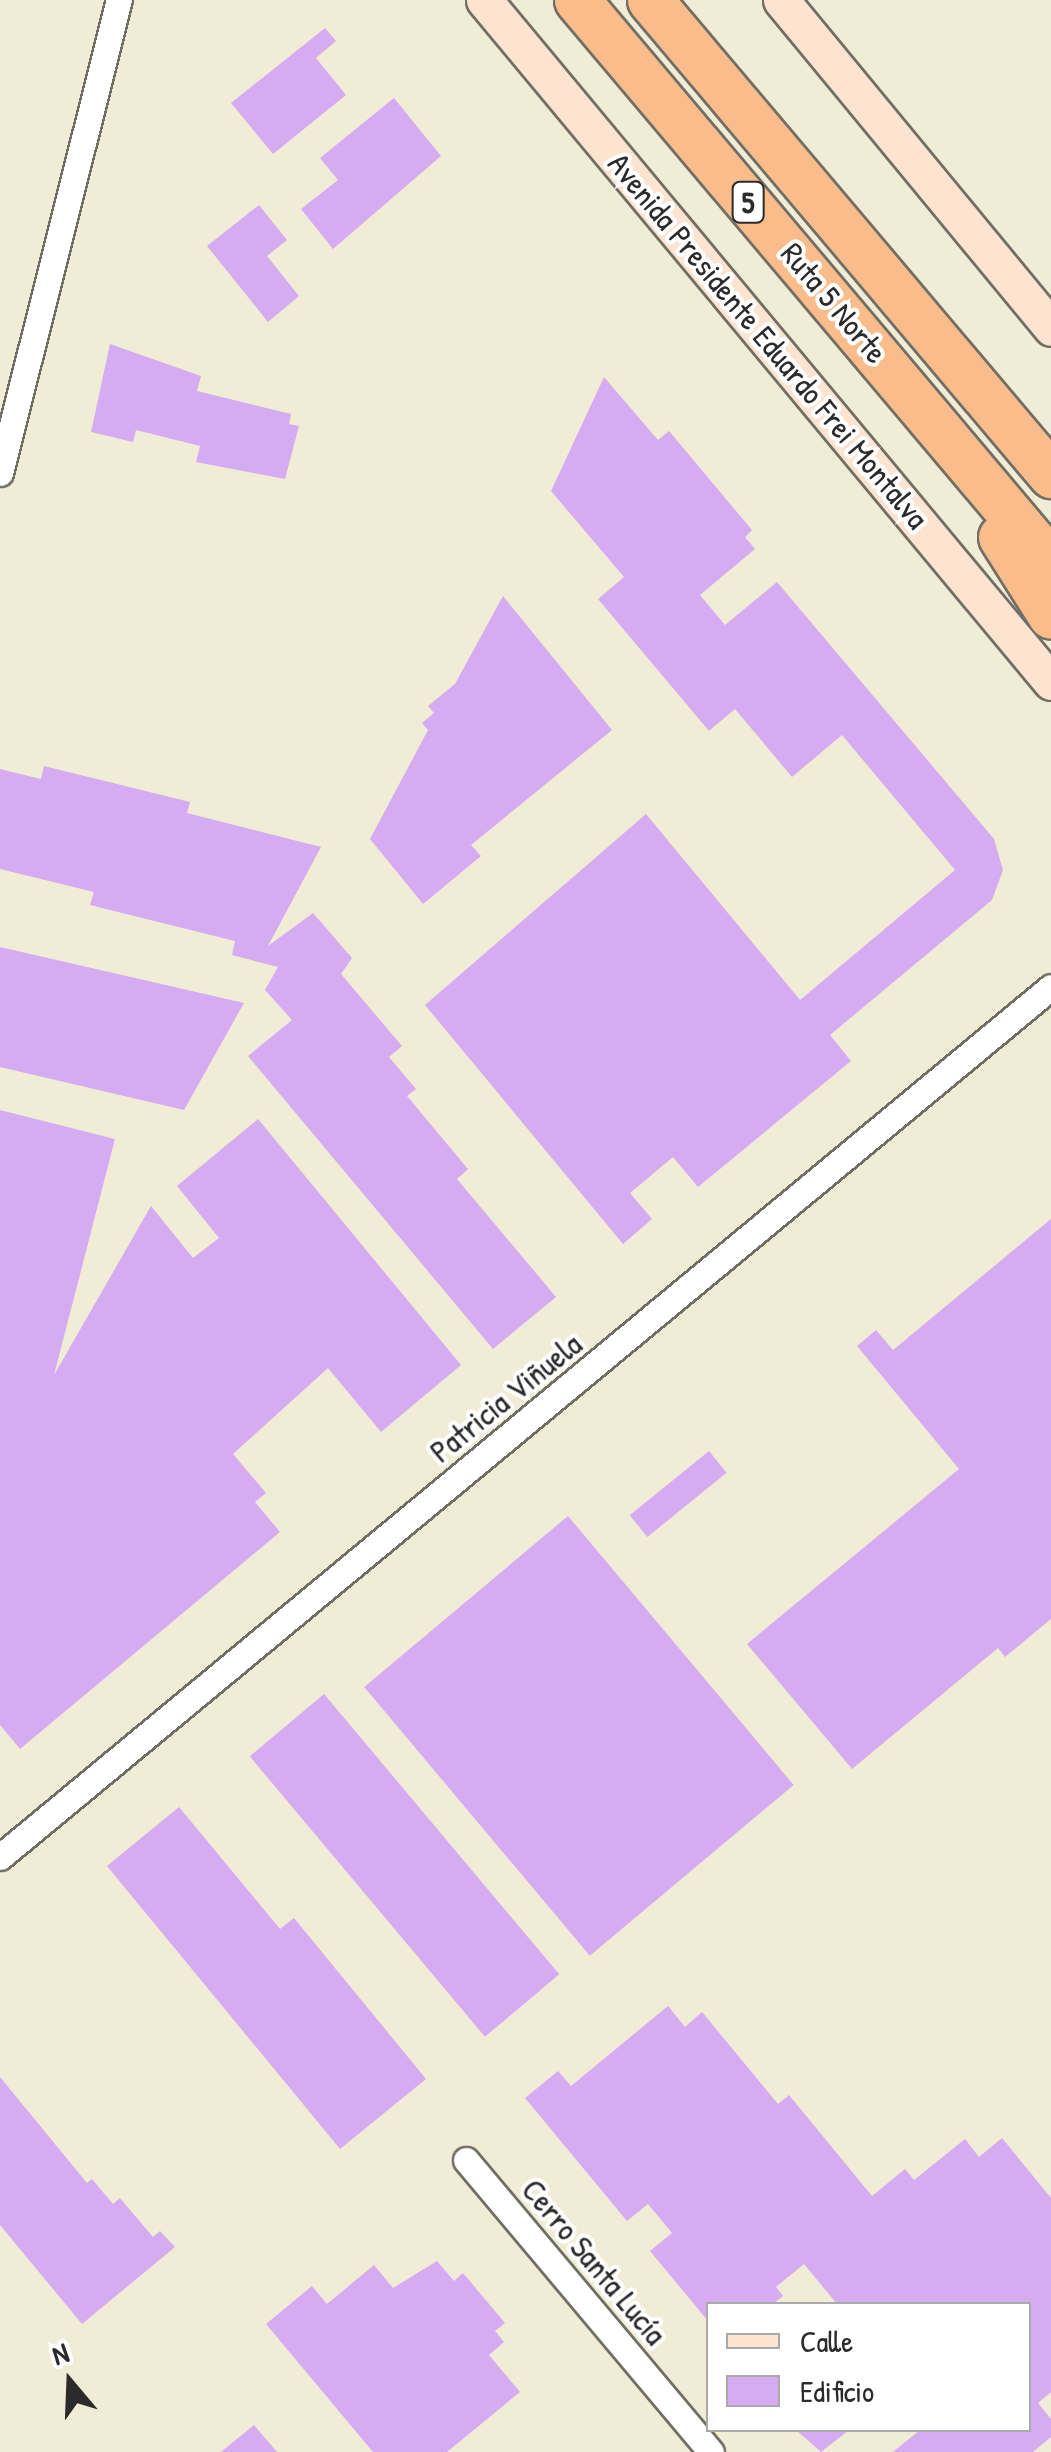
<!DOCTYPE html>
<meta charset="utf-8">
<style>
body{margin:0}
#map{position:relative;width:1051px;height:2452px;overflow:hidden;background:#f1ecd5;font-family:"Patrick Hand",sans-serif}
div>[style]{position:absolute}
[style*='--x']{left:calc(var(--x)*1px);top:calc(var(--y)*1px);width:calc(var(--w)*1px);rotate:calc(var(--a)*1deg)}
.building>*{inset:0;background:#d5acf2;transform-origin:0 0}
.roads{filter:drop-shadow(2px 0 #706f66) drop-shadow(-2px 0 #706f66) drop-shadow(0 2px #706f66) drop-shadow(0 -2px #706f66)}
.street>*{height:25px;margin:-12.5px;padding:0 12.5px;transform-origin:12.5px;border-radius:12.5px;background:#fff}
.secondary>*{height:35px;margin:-17.5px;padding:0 17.5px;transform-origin:17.5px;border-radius:17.5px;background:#fde4d1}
.highway>*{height:45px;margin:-22.5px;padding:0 22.5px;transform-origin:22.5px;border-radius:22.5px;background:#fabc8b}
span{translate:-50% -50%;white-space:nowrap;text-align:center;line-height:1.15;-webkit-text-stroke:8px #fff;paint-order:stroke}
.shield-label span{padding:2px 8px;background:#fff;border:2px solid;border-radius:8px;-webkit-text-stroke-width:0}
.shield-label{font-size:30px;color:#2b2b2b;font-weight:700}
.street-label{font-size:32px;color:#2b2b2b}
.legend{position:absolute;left:706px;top:2302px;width:325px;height:130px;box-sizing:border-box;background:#fff;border:2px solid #aaa;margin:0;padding:12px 18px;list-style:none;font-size:30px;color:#2b2b2b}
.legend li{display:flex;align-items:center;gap:20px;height:50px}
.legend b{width:50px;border:2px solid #aaa}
.north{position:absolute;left:20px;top:2332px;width:100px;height:100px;-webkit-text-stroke:8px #fff;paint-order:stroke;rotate:341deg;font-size:28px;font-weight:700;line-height:40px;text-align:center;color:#2b2b2b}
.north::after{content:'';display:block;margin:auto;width:35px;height:45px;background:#2b2b2b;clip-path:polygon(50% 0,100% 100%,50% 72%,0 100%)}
</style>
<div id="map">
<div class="building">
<i style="clip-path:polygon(325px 28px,336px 41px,316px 58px,346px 95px,273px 154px,231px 103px)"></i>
<i style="clip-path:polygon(394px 98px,441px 156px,333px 249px,301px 209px,338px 180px,320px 158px)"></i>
<i style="clip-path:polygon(259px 205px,287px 240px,267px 256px,299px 296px,268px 322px,207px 246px)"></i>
<i style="clip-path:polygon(110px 344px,201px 376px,197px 391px,291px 414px,289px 424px,299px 426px,285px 479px,196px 462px,200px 446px,136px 430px,133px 442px,91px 432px)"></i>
<i style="clip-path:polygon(604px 377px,658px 440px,669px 431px,752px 530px,745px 537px,755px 549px,700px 595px,725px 625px,777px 582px,994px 839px,1003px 870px,992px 900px,830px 1035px,851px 1061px,698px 1187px,673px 1157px,630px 1193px,652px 1219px,623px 1244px,425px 1005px,646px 814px,800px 1000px,955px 870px,842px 735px,792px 777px,735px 709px,709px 731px,598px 599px,624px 577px,551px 491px)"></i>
<i style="clip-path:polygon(503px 596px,612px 730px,471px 845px,481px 856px,423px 904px,370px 839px,428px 730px,422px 723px,434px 713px,428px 706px,455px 684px)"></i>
<i style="clip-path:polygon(44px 766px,190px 802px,187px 813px,321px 847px,268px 946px,313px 913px,352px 958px,341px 974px,402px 1046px,389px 1057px,416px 1089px,407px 1096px,468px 1169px,457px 1179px,556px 1297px,493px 1349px,248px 1056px,292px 1020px,265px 990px,278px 967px,232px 955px,235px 941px,90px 905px,94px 892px,0 869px,0 769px,41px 779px)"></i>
<i style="clip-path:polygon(0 947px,244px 1003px,184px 1110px,0 1067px)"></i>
<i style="clip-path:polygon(0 1110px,115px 1139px,54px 1375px,151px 1206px,193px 1258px,219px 1238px,177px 1186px,258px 1119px,461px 1365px,381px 1432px,328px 1368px,233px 1454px,266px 1493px,255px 1502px,280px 1532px,20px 1749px,0 1725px)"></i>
<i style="clip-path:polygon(1051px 1219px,1051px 1619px,1005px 1657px,998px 1648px,852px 1769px,747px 1644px,959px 1469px,857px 1346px,876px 1330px,893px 1350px)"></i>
<i style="left:709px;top:1451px;width:28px;height:102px;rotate:51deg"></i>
<i style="left:568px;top:1516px;width:351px;height:266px;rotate:50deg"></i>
<i style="left:324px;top:1694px;width:366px;height:97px;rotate:50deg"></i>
<i style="clip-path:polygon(179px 1807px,280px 1929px,294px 1918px,426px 2079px,340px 2149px,107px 1866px)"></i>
<i style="clip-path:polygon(668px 2006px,685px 2027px,702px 2012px,778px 2104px,789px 2095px,872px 2196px,905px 2169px,914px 2180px,965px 2139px,979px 2157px,1002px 2138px,1051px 2198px,1051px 2392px,1038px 2403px,1051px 2419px,1051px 2437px,1033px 2452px,893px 2452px,920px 2430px,1028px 2430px,1028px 2304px,837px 2304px,804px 2264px,776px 2287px,783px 2296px,773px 2304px,708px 2304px,708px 2321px,650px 2251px,672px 2233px,648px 2204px,627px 2221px,525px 2098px,558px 2071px,571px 2086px)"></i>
<i style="clip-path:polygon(0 2077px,87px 2183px,92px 2179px,113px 2204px,120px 2198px,153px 2237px,160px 2231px,175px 2247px,82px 2324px,0 2225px)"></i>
<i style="clip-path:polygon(437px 2261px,454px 2281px,463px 2273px,505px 2323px,495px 2331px,504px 2342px,489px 2355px,520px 2392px,447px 2452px,373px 2452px,266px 2324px,312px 2286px,327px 2304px,374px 2265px,393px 2288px)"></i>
<i style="clip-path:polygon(254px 2425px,277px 2452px,221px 2452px)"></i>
<i style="clip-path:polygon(796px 2430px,849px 2430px,821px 2452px)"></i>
</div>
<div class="roads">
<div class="street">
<i style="--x:0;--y:473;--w:488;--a:-75.9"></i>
<i style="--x:0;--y:1857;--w:1364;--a:-39.62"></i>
<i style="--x:466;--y:2160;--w:381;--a:50"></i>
</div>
<div class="secondary">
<i style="--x:484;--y:0;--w:887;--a:50.26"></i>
<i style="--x:781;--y:0;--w:425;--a:50.5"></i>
</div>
<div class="highway">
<i style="--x:577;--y:0;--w:735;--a:49.86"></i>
<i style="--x:650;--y:0;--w:622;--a:49.83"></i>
<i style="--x:1001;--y:537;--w:93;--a:57.7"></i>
</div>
</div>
<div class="shield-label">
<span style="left:748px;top:202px">5</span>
</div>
<div class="street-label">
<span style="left:834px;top:303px;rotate:50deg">Ruta 5 Norte</span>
<span style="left:768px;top:341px;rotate:50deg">Avenida Presidente Eduardo Frei Montalva</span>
<span style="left:506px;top:1398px;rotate:-39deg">Patricia Viñuela</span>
<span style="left:594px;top:2262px;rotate:50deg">Cerro Santa Lucía</span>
</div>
<ul class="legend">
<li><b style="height:12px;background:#fde4d1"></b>Calle</li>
<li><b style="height:28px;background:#d5acf2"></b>Edificio</li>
</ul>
<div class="north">N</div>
</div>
